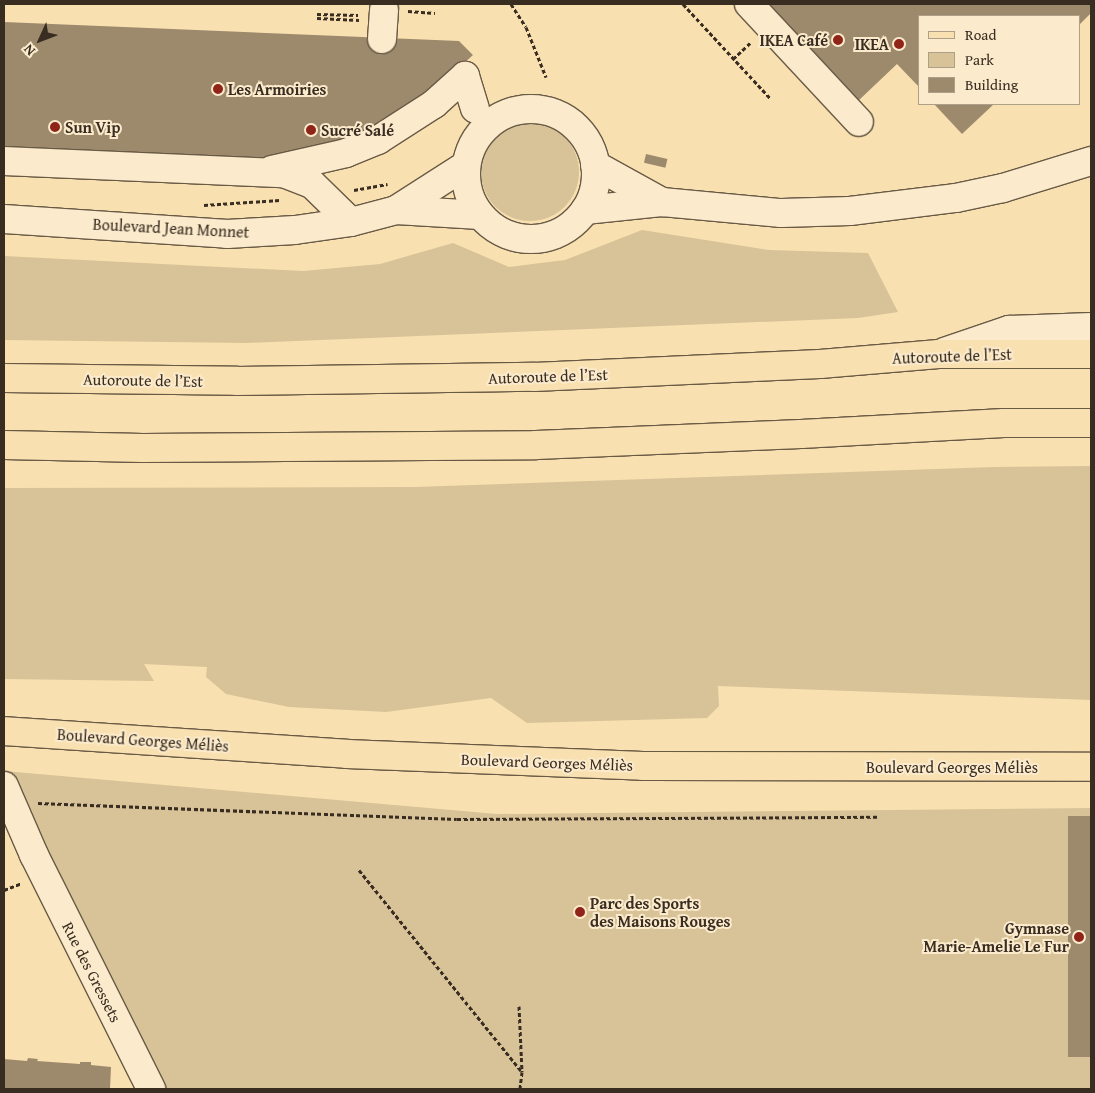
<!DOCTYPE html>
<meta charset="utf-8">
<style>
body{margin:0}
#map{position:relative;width:1095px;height:1093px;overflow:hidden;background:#f9e0b0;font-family:"Gentium Book Plus",serif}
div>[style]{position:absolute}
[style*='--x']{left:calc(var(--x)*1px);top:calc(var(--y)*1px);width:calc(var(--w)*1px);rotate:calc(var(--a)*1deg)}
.green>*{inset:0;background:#d8c298}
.round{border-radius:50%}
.building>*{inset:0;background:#9d8a6c;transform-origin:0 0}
.path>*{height:3px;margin-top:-1.5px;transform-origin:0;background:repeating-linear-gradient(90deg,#392d22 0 4px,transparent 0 6.5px)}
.roads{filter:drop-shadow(1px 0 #695a46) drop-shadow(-1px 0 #695a46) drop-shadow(0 1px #695a46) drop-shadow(0 -1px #695a46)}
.minor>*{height:28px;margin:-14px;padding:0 14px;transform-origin:14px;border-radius:14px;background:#fbebcc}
.minor>.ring{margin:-14px;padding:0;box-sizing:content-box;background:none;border:28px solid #fbebcc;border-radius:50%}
.major>*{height:28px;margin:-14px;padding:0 14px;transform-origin:14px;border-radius:14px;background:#f9e0b0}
.highway>*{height:28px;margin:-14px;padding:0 14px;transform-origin:14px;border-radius:14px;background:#f9e0b0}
.dots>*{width:14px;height:14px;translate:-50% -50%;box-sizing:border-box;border:2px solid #fbebcc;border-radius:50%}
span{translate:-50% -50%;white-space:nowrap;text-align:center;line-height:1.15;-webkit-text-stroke:4px #fbebcc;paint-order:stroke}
.poi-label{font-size:16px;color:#392d22;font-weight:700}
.right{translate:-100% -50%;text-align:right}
.left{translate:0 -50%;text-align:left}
.street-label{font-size:16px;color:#392d22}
.frame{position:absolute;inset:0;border:5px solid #392d22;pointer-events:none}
.legend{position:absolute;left:918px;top:15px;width:162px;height:90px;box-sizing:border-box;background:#fbebcc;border:1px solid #ad9f88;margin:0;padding:6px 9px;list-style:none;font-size:15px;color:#392d22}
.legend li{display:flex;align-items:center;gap:10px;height:25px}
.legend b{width:25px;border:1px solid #ad9f88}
.north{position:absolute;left:15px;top:15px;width:50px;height:50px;-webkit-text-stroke:4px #fbebcc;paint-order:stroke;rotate:227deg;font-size:14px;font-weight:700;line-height:20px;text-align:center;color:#392d22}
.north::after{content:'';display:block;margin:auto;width:18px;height:22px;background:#392d22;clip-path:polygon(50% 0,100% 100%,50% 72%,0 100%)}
</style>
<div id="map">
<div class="green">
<i class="round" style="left:481px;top:123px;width:98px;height:98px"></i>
<i style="clip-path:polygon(642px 230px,769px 250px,868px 253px,898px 312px,858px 318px,246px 343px,4px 340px,4px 256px,303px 271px,380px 264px,453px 243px,509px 267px,565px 260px)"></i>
<i style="clip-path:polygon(1091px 466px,1091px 700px,718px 686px,719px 706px,707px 718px,527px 723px,491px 698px,386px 712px,289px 707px,226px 694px,206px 677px,207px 667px,144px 664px,154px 681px,4px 679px,4px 488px,415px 487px,994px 467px)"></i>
<i style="clip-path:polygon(4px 771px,497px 814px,1091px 808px,1091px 1089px,159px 1089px,52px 879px,30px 879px,4px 818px)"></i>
</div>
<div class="building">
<i style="clip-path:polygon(766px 4px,1091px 4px,1091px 13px,1079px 25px,1079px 16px,919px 16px,919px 87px,897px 64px,857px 102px)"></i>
<i style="clip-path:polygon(4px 22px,459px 41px,473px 55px,450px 76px,396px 117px,394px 113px,378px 122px,380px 126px,361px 137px,279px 157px,149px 157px,149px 153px,131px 152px,130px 157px,4px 153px)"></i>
<i style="clip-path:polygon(934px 104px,994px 104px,962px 134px)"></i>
<i style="left:646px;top:154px;width:22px;height:9px;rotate:13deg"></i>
<i style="left:1091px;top:816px;width:241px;height:23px;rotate:90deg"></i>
<i style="clip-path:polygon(28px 1058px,38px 1059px,37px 1061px,80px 1064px,80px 1062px,91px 1062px,91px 1065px,111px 1067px,110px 1089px,4px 1089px,4px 1059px,27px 1061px)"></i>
</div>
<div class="path">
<i style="--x:511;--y:4;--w:27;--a:57"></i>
<i style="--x:526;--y:27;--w:54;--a:68.2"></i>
<i style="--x:683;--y:4;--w:128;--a:47.2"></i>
<i style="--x:408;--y:11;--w:27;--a:4"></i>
<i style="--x:317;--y:14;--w:41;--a:1.4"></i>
<i style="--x:317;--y:18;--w:42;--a:2.7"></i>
<i style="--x:733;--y:59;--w:25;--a:-43"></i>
<i style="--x:354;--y:190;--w:34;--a:-10"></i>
<i style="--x:204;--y:205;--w:76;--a:-3.8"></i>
<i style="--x:38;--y:803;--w:419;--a:2.2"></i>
<i style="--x:457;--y:819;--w:422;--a:-0.3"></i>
<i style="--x:359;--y:870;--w:260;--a:51.1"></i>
<i style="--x:4;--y:890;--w:19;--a:-21"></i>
<i style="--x:519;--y:1006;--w:66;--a:87.4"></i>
<i style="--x:522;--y:1072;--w:17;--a:97"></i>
</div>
<div class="roads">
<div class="minor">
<i style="--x:749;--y:4;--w:161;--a:47"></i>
<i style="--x:382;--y:39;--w:29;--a:-86"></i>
<i class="ring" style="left:466px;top:109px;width:102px;height:102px"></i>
<i style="--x:4;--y:161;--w:279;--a:2.5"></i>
<i style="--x:283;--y:173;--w:31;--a:21"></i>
<i style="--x:312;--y:184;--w:54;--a:44.3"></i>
<i style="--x:595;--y:165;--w:77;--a:28.9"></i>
<i style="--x:272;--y:170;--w:76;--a:-12.9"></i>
<i style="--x:346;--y:153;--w:35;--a:-22"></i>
<i style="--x:378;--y:140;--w:67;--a:-32.7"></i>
<i style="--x:434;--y:104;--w:42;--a:-42.1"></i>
<i style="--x:465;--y:76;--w:34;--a:73"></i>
<i style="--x:396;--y:210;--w:84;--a:3.4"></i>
<i style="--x:585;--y:210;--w:77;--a:-5.9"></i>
<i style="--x:662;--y:202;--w:120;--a:5.3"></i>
<i style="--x:781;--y:213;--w:69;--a:-1.7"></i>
<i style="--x:850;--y:211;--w:107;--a:-7"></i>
<i style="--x:956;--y:198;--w:48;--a:-12"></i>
<i style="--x:1003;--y:188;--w:92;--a:-17.1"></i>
<i style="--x:4;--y:219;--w:224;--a:3.8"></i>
<i style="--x:227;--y:234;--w:68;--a:-3.4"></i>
<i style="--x:295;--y:230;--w:57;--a:-8.1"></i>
<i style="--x:351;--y:222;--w:47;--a:-14.9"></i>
<i style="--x:396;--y:210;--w:83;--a:-32.7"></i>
<i style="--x:944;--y:352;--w:69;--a:-18.7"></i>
<i style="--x:1009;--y:330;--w:82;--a:-2.1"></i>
<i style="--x:4;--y:786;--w:75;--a:66.5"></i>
<i style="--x:34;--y:855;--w:262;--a:63.4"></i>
</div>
<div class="major">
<i style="--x:4;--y:731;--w:344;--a:3.8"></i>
<i style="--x:347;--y:754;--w:296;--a:2.3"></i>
<i style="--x:643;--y:766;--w:448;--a:0.1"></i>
</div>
<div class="highway">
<i style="--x:4;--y:378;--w:233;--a:0.7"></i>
<i style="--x:237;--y:381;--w:297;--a:-0.8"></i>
<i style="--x:534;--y:377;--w:286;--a:-2.6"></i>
<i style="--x:820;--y:364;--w:119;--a:-4.8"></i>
<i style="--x:939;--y:354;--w:152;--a:0"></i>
<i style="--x:4;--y:445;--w:139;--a:1.2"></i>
<i style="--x:143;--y:448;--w:393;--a:-0.4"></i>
<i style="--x:536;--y:445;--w:265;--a:-2.4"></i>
<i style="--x:801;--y:434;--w:203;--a:-3.1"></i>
<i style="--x:1004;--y:423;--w:87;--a:0"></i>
</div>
</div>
<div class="dots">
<i style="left:838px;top:40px;background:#8f2418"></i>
<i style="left:899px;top:44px;background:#8f2418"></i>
<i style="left:218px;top:89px;background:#8f2418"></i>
<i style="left:55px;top:127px;background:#8f2418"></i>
<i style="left:311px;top:130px;background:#8f2418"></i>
<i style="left:580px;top:912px;background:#8f2418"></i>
<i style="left:1079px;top:937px;background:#8f2418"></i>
</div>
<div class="poi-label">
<span class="right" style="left:828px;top:40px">IKEA Café</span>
<span class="right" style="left:889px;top:44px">IKEA</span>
<span class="left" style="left:228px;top:89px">Les Armoiries</span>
<span class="left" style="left:65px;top:127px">Sun Vip</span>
<span class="left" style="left:321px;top:130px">Sucré Salé</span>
<span class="left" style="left:590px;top:912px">Parc des Sports<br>des Maisons Rouges</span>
<span class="right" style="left:1069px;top:937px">Gymnase<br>Marie-Amelie Le Fur</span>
</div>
<div class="street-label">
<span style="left:171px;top:228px;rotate:3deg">Boulevard Jean Monnet</span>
<span style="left:952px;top:356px;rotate:-2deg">Autoroute de l’Est</span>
<span style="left:548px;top:376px;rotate:-2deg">Autoroute de l’Est</span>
<span style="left:143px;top:380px;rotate:1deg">Autoroute de l’Est</span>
<span style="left:143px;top:740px;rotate:4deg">Boulevard Georges Méliès</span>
<span style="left:547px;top:762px;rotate:2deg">Boulevard Georges Méliès</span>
<span style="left:952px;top:767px">Boulevard Georges Méliès</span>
<span style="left:92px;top:972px;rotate:63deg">Rue des Gressets</span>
</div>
<div class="frame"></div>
<ul class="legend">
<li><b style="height:6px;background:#f9e0b0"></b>Road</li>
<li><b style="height:14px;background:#d8c298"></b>Park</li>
<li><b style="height:14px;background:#9d8a6c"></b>Building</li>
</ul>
<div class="north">N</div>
</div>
